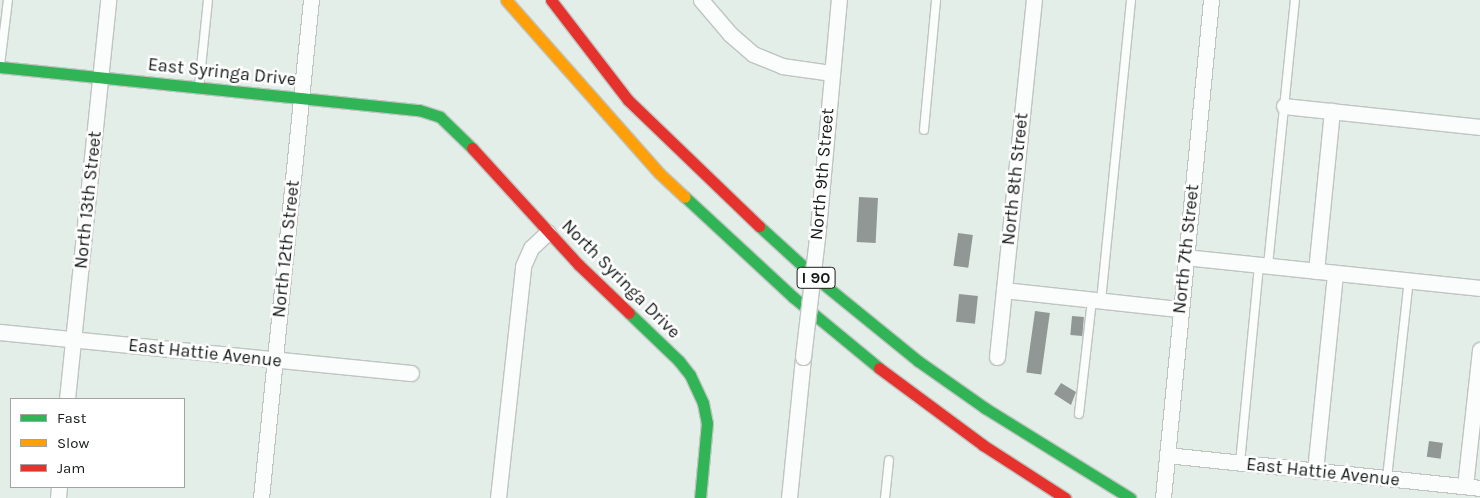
<!DOCTYPE html>
<style>
body{margin:0}
#map{position:relative;width:1480px;height:498px;overflow:hidden;background:#e4eee9;font-family:Karla,sans-serif}
div>[style]{position:absolute}
[style*='--x']{left:calc(var(--x)*1px);top:calc(var(--y)*1px);width:calc(var(--w)*1px);rotate:calc(var(--a)*1deg)}
.building>*{inset:0;background:#909794;transform-origin:0 0}
.roads{filter:drop-shadow(1px 0 #bec5c1) drop-shadow(-1px 0 #bec5c1) drop-shadow(0 1px #bec5c1) drop-shadow(0 -1px #bec5c1)}
.lane>*{height:8px;margin:-4px;padding:0 4px;transform-origin:4px;border-radius:4px;background:#fbfcfc}
.street>*{height:15px;margin:-7.5px;padding:0 7.5px;transform-origin:7.5px;border-radius:7.5px;background:#fbfcfc}
.fast>*{height:11px;margin:-5.5px;padding:0 5.5px;transform-origin:5.5px;border-radius:5.5px;background:#30b455}
.slow>*{height:11px;margin:-5.5px;padding:0 5.5px;transform-origin:5.5px;border-radius:5.5px;background:#ff9f0a}
.jam>*{height:11px;margin:-5.5px;padding:0 5.5px;transform-origin:5.5px;border-radius:5.5px;background:#e5322d}
.bridges{filter:drop-shadow(1px 0 #bec5c1) drop-shadow(-1px 0 #bec5c1) drop-shadow(0 1px #bec5c1) drop-shadow(0 -1px #bec5c1)}
.street-bridge>*{height:15px;margin:-7.5px;padding:0 7.5px;transform-origin:7.5px;border-radius:7.5px;background:#fbfcfc}
span{translate:-50% -50%;white-space:nowrap;text-align:center;line-height:1.15;-webkit-text-stroke:5px #fff;paint-order:stroke}
.shield-label span{padding:1px 4px;background:#fff;border:1px solid;border-radius:4px;-webkit-text-stroke-width:0}
.shield-label{font-size:16px;color:#161b19;font-weight:700}
.street-label{font-size:18px;color:#161b19}
.legend{position:absolute;left:10px;top:398px;width:175px;height:90px;box-sizing:border-box;background:#fff;border:1px solid #a2a4a3;margin:0;padding:6px 9px;list-style:none;font-size:15px;color:#161b19}
.legend li{display:flex;align-items:center;gap:10px;height:25px}
.legend b{width:25px;border:1px solid #a2a4a3}
</style>
<div id="map">
<div class="building">
<i style="left:859px;top:197px;width:19px;height:45px;rotate:3deg"></i>
<i style="left:958px;top:233px;width:15px;height:33px;rotate:8deg"></i>
<i style="left:959px;top:294px;width:19px;height:28px;rotate:6deg"></i>
<i style="left:1035px;top:311px;width:15px;height:62px;rotate:8deg"></i>
<i style="left:1072px;top:316px;width:12px;height:19px;rotate:5deg"></i>
<i style="clip-path:polygon(1061px 383px,1076px 392px,1071px 405px,1054px 394px)"></i>
<i style="left:1429px;top:441px;width:14px;height:16px;rotate:8deg"></i>
</div>
<div class="roads">
<div class="lane">
<i style="--x:0;--y:65;--w:65;--a:-83"></i>
<i style="--x:199;--y:87;--w:87;--a:-84.1"></i>
<i style="--x:924;--y:130;--w:131;--a:-84.7"></i>
<i style="--x:1268;--y:265;--w:266;--a:-84.2"></i>
<i style="--x:1101;--y:301;--w:302;--a:-84.3"></i>
<i style="--x:1079;--y:414;--w:115;--a:-83.5"></i>
<i style="--x:1240;--y:463;--w:199;--a:-84.5"></i>
<i style="--x:1387;--y:478;--w:199;--a:-83.7"></i>
<i style="--x:885;--y:498;--w:38;--a:-84"></i>
</div>
<div class="street">
<i style="--x:701;--y:0;--w:45;--a:49.5"></i>
<i style="--x:730;--y:34;--w:30;--a:41"></i>
<i style="--x:753;--y:54;--w:31;--a:22"></i>
<i style="--x:782;--y:66;--w:49;--a:8.1"></i>
<i style="--x:1284;--y:106;--w:197;--a:6.1"></i>
<i style="--x:818;--y:229;--w:230;--a:-84.8"></i>
<i style="--x:1185;--y:257;--w:297;--a:6"></i>
<i style="--x:1316;--y:271;--w:161;--a:-84.3"></i>
<i style="--x:1004;--y:290;--w:177;--a:6.2"></i>
<i style="--x:0;--y:332;--w:413;--a:5.7"></i>
<i style="--x:997;--y:357;--w:359;--a:-84.1"></i>
<i style="--x:67;--y:399;--w:401;--a:-84.1"></i>
<i style="--x:1167;--y:455;--w:315;--a:6"></i>
<i style="--x:1315;--y:471;--w:199;--a:-84.2"></i>
<i style="--x:1465;--y:486;--w:137;--a:-83.7"></i>
<i style="--x:58;--y:498;--w:11;--a:-85"></i>
<i style="--x:261;--y:498;--w:501;--a:-84.27"></i>
<i style="--x:498;--y:498;--w:233;--a:-83.8"></i>
<i style="--x:523;--y:266;--w:20;--a:-66"></i>
<i style="--x:531;--y:248;--w:23;--a:-43"></i>
<i style="--x:789;--y:498;--w:142;--a:-84.3"></i>
<i style="--x:1163;--y:498;--w:500;--a:-84.49"></i>
</div>
<div class="fast">
<i style="--x:0;--y:67;--w:421;--a:5.9"></i>
<i style="--x:419;--y:110;--w:22;--a:18"></i>
<i style="--x:440;--y:117;--w:45;--a:44.1"></i>
<i style="--x:685;--y:197;--w:147;--a:42.8"></i>
<i style="--x:793;--y:297;--w:112;--a:39.5"></i>
<i style="--x:759;--y:226;--w:77;--a:42.4"></i>
<i style="--x:816;--y:278;--w:132;--a:39.1"></i>
<i style="--x:918;--y:361;--w:82;--a:35"></i>
<i style="--x:985;--y:408;--w:171;--a:31.8"></i>
<i style="--x:629;--y:313;--w:69;--a:43.8"></i>
<i style="--x:679;--y:361;--w:18;--a:52"></i>
<i style="--x:690;--y:375;--w:31;--a:65"></i>
<i style="--x:703;--y:403;--w:20;--a:79"></i>
<i style="--x:707;--y:423;--w:75;--a:95.3"></i>
</div>
<div class="slow">
<i style="--x:506;--y:0;--w:231;--a:48.5"></i>
<i style="--x:659;--y:173;--w:35;--a:43"></i>
</div>
<div class="jam">
<i style="--x:551;--y:0;--w:126;--a:52.4"></i>
<i style="--x:628;--y:100;--w:182;--a:43.9"></i>
<i style="--x:472;--y:148;--w:159;--a:47.6"></i>
<i style="--x:579;--y:265;--w:69;--a:43.8"></i>
<i style="--x:879;--y:368;--w:129;--a:36.5"></i>
<i style="--x:983;--y:445;--w:98;--a:32.9"></i>
</div>
</div>
<div class="bridges">
<div class="street-bridge">
<i style="--x:803;--y:357;--w:129;--a:-83.3"></i>
</div>
</div>
<div class="shield-label">
<span style="left:816px;top:278px">I 90</span>
</div>
<div class="street-label">
<span style="left:222px;top:72px;rotate:6deg">East Syringa Drive</span>
<span style="left:822px;top:174px;rotate:-85deg">North 9th Street</span>
<span style="left:1015px;top:179px;rotate:-84deg">North 8th Street</span>
<span style="left:88px;top:200px;rotate:-84deg">North 13th Street</span>
<span style="left:286px;top:249px;rotate:-84deg">North 12th Street</span>
<span style="left:1186px;top:249px;rotate:-84deg">North 7th Street</span>
<span style="left:621px;top:279px;rotate:45deg">North Syringa Drive</span>
<span style="left:205px;top:353px;rotate:6deg">East Hattie Avenue</span>
<span style="left:1323px;top:472px;rotate:6deg">East Hattie Avenue</span>
</div>
<ul class="legend">
<li><b style="height:6px;background:#30b455"></b>Fast</li>
<li><b style="height:6px;background:#ff9f0a"></b>Slow</li>
<li><b style="height:6px;background:#e5322d"></b>Jam</li>
</ul>
</div>
